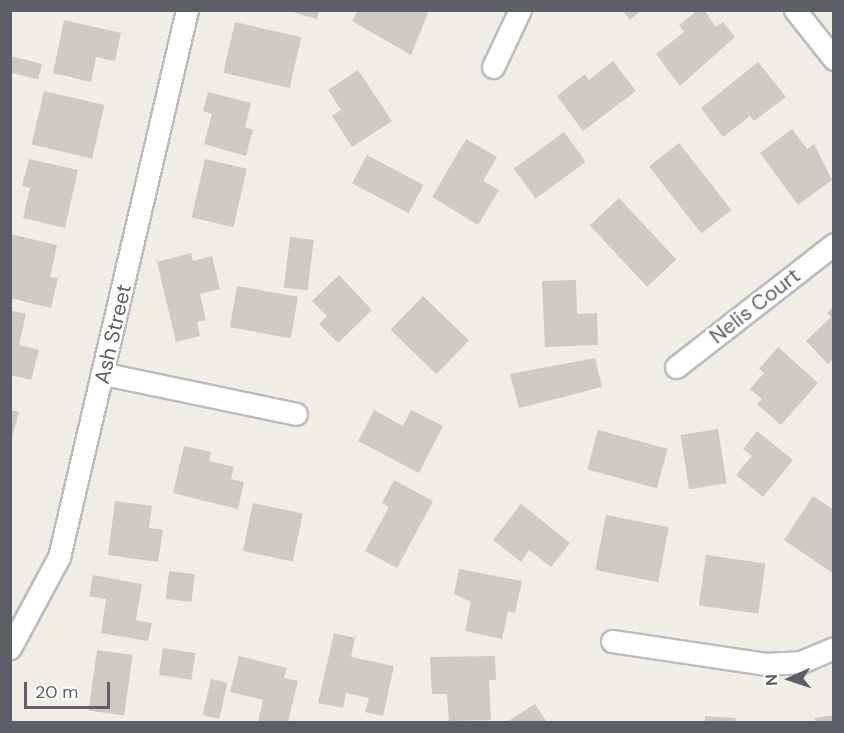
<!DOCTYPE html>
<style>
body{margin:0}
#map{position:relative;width:844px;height:733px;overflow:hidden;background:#f0eee4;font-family:"DM Sans",sans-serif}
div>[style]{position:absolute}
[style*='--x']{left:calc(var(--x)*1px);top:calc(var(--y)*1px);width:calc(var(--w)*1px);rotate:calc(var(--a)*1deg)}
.building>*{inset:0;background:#cdcac2;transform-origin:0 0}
.roads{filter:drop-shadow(2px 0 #b9bcc1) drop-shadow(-2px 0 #b9bcc1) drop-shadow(0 2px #b9bcc1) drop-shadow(0 -2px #b9bcc1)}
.street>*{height:21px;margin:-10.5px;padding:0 10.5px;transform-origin:10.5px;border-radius:10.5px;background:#fff}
span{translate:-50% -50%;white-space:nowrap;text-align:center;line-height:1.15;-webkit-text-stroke:5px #fff;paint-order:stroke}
.street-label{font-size:21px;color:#5c6066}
.frame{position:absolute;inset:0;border:12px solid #5c6066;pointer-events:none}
.north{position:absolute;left:760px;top:649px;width:60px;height:60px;-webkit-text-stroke:4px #fff;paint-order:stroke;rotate:267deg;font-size:16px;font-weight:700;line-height:24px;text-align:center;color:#5c6066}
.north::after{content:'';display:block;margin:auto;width:21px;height:27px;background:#5c6066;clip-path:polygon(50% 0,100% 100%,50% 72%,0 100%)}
.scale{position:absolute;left:24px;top:682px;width:86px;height:27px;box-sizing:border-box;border:3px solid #5c6066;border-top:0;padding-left:8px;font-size:18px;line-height:21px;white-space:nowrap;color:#5c6066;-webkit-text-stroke:4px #fff;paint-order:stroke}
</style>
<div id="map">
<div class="building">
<i style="clip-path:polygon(285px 10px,319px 10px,317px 19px)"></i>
<i style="clip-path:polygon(358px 10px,429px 10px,411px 55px,352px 21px)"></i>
<i style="clip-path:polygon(622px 10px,642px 10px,630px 20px)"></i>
<i style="clip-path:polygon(698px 10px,704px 10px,716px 27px,723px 22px,735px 37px,680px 86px,656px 54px,684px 32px,679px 25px)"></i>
<i style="clip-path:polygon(64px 20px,121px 33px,115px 61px,96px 57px,91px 82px,53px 73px)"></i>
<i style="left:235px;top:22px;width:68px;height:52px;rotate:13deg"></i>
<i style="left:10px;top:56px;width:33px;height:16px;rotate:14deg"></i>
<i style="clip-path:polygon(613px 61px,636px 91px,583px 131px,557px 96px,585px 74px,589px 80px)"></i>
<i style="clip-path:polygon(758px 62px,786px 97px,754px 121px,750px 116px,723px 137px,701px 108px)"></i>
<i style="clip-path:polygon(358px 70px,392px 121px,352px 147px,332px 116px,341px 110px,328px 90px)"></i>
<i style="left:44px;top:91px;width:62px;height:55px;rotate:13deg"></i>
<i style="clip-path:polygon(208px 92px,251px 103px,245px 127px,253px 130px,246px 156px,204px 144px,212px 114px,203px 111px)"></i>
<i style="clip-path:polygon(792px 129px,807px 149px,814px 144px,832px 180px,798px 205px,760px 153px)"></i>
<i style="left:564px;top:132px;width:37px;height:62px;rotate:54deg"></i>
<i style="clip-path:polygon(466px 139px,497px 157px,483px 181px,499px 190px,478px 225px,432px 197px)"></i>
<i style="left:679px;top:143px;width:85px;height:38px;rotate:52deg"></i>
<i style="left:367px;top:155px;width:64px;height:32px;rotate:28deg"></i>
<i style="clip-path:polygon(29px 159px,78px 170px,65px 228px,23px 218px,30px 188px,22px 186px)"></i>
<i style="left:205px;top:159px;width:43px;height:60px;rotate:13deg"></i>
<i style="left:619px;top:198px;width:84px;height:40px;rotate:47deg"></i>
<i style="clip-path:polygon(10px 234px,57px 245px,50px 277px,58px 278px,51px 308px,10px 298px)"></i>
<i style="left:290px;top:237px;width:24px;height:51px;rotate:7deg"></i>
<i style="clip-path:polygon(191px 253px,193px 261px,212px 256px,220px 289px,200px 294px,206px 320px,197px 322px,200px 336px,176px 342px,157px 262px)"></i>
<i style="clip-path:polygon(339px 275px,372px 310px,338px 343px,319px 324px,327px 316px,312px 301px)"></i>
<i style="clip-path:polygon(576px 280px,577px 314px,597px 313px,598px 345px,545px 347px,542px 281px)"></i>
<i style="left:237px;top:286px;width:62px;height:42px;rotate:10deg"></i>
<i style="left:423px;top:296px;width:64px;height:47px;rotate:44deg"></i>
<i style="clip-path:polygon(834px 306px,834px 358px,828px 364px,806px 341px,831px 317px,827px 313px)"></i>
<i style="clip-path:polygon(10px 310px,26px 314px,19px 345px,39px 350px,31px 380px,10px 375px)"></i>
<i style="clip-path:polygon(778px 347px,818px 383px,781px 425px,757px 404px,762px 399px,750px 389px,764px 373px,759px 369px)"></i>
<i style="clip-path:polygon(595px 358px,602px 387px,519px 408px,510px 374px)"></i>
<i style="clip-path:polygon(10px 410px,19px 412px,11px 441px,10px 441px)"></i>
<i style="clip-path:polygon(374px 410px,403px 426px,411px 410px,443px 426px,419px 473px,358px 441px)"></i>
<i style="left:718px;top:429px;width:55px;height:38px;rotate:81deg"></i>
<i style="left:598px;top:430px;width:72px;height:41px;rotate:15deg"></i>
<i style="clip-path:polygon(757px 431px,793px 460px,763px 497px,736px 475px,752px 456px,743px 449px)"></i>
<i style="clip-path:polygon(184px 446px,211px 452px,209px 461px,234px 467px,231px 479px,244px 482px,238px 509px,173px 493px)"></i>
<i style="clip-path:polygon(394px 480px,433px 501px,397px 568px,365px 551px,389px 507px,382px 503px)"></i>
<i style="clip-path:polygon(813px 496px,834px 510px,834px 574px,784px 540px)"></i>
<i style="clip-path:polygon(115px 501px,152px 506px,149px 528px,163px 530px,158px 562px,108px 555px)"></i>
<i style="left:253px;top:503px;width:51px;height:49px;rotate:12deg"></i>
<i style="clip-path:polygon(521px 504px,570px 543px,551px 567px,529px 550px,521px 562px,493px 540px)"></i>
<i style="left:606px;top:515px;width:64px;height:56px;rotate:11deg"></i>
<i style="left:706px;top:555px;width:60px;height:51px;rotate:8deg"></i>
<i style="clip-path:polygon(459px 569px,522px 581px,515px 613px,508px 611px,502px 639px,465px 631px,471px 602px,454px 594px)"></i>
<i style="left:169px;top:571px;width:26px;height:28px;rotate:7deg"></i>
<i style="clip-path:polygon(93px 575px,142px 584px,136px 620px,152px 623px,148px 641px,101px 633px,106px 599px,89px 596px)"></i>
<i style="clip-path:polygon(334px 633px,355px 638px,351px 657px,394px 666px,383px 716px,365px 712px,369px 698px,346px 693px,343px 708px,318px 703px)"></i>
<i style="left:163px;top:648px;width:33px;height:27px;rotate:9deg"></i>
<i style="left:97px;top:650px;width:36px;height:61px;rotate:8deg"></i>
<i style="clip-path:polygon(239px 656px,287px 668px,284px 678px,298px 681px,288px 722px,258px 722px,263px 700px,230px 692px)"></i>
<i style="clip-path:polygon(495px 656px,496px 680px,489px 680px,491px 720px,449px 721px,447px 694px,432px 694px,430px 657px)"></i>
<i style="left:211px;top:679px;width:17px;height:37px;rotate:13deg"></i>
<i style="clip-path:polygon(535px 704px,547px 722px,507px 722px)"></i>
<i style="clip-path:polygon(834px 715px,834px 722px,816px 722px,814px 718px)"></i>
<i style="clip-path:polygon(705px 716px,736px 718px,735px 722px,705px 722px)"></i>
</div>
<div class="roads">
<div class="street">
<i style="--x:795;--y:10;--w:63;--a:51.5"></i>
<i style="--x:493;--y:67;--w:63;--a:-64.7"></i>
<i style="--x:676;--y:367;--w:200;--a:-37.9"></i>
<i style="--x:105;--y:374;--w:195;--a:11.8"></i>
<i style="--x:612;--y:641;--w:155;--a:8.5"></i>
<i style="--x:765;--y:664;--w:36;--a:-3"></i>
<i style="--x:801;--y:662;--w:36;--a:-23"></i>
<i style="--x:10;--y:648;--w:103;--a:-61.7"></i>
<i style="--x:59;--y:557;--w:562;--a:-76.83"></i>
</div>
</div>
<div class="street-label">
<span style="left:755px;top:306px;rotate:-38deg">Nelis Court</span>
<span style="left:113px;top:334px;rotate:-77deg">Ash Street</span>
</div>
<div class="frame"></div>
<div class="north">N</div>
<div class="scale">20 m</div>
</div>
